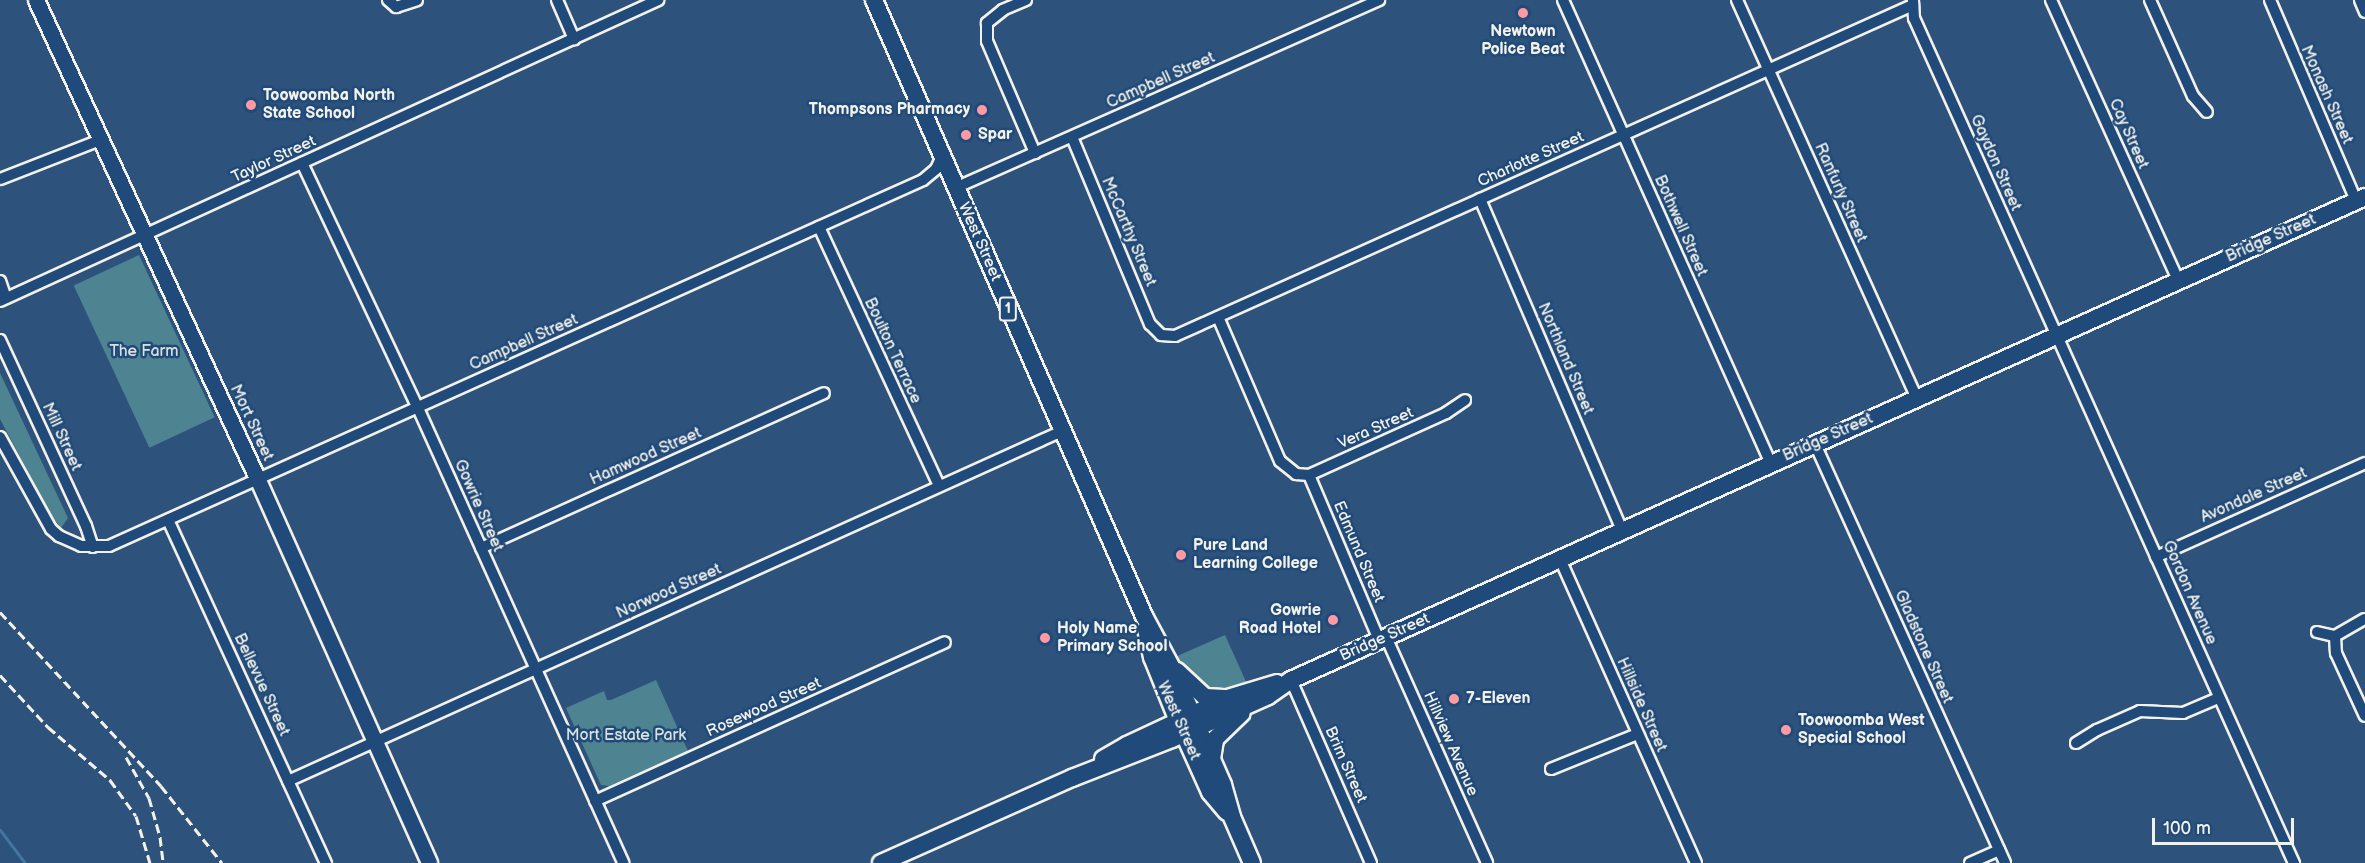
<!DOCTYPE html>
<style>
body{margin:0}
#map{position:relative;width:2365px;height:863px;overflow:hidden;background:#2d527c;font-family:"Balsamiq Sans",sans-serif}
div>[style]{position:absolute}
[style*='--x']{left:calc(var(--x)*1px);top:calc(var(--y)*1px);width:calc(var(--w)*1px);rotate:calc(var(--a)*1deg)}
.green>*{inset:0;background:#4e8492;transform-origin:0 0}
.stream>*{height:3px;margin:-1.5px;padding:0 1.5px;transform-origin:1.5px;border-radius:1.5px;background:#42759f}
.roads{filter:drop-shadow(2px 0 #f4f1e8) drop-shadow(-2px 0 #f4f1e8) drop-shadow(0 2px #f4f1e8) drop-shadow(0 -2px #f4f1e8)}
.street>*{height:10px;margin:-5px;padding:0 5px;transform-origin:5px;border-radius:5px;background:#1f4a7a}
.secondary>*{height:15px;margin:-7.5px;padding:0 7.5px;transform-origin:7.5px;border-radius:7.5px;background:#1f4a7a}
.primary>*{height:16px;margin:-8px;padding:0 8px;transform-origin:8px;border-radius:8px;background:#1f4a7a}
.rail>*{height:3px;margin-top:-1.5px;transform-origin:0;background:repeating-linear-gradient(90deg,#f4f1e8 0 9px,transparent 0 13.5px)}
.dots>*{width:16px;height:16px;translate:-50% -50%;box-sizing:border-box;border:3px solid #1f4a7a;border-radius:50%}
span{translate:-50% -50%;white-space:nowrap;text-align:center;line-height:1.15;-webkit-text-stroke:5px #1f4a7a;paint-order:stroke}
.shield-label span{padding:2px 4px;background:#1f4a7a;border:2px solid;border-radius:4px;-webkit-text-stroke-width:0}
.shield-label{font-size:15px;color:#f4f1e8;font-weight:700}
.poi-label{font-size:16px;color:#f4f1e8;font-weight:700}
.left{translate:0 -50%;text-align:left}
.right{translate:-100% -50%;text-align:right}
.street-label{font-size:16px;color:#f4f1e8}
.park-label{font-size:16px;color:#dbe1db}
.scale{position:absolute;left:2152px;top:818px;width:142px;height:27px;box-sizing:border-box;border:3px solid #f4f1e8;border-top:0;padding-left:8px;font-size:18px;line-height:21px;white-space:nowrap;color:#f4f1e8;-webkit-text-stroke:4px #1f4a7a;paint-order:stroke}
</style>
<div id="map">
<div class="green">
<i style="left:139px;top:255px;width:179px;height:72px;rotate:65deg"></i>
<i style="clip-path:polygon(0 373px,68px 518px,61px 528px,52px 517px,0 419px)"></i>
<i style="clip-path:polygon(1225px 635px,1247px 684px,1226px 692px,1208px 693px,1188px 674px,1175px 657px)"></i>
<i style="clip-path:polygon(656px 680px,688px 751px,609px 786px,601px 785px,566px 708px,604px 691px,607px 700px,611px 700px)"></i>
</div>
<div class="stream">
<i style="--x:0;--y:830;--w:41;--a:52.9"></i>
</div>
<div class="roads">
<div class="street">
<i style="--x:388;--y:0;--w:11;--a:41"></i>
<i style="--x:396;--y:7;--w:22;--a:-18"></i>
<i style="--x:557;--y:0;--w:43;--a:66.4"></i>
<i style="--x:1026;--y:0;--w:25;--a:157"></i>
<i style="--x:1003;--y:10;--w:21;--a:141"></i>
<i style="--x:987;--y:23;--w:18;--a:90"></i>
<i style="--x:987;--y:41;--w:122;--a:66.8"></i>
<i style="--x:1563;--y:0;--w:508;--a:65.85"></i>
<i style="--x:1737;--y:0;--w:438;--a:65.7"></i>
<i style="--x:1913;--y:0;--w:18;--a:87"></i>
<i style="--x:1914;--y:18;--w:927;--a:65.79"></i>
<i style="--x:2051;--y:0;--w:307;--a:65.6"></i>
<i style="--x:2150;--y:0;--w:105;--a:65.9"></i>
<i style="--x:2193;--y:96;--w:21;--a:49"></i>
<i style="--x:2270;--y:0;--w:219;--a:66.8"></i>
<i style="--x:2360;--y:0;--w:13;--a:67"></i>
<i style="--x:1072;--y:137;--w:203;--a:67.4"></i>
<i style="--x:1150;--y:324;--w:16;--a:45"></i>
<i style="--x:1161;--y:335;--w:14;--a:4"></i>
<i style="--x:1175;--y:336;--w:809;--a:-24.16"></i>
<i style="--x:302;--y:163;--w:271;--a:64.7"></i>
<i style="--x:418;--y:408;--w:499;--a:65.7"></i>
<i style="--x:0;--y:179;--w:107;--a:-21.3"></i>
<i style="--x:955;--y:188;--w:464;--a:-23.9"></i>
<i style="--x:1480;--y:199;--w:361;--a:66.8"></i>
<i style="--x:819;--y:227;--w:285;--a:65.1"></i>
<i style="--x:0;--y:281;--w:18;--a:71"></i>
<i style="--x:0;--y:301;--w:724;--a:-24.58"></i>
<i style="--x:1218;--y:317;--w:157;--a:66.7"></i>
<i style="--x:1280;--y:461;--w:21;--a:39"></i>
<i style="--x:1296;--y:474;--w:13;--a:4"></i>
<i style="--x:1309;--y:475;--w:150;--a:-24.3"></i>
<i style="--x:1446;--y:413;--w:23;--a:-34"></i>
<i style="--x:0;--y:340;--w:205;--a:65.2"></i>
<i style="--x:86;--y:526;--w:22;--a:72"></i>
<i style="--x:0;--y:437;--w:105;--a:61"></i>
<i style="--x:51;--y:529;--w:11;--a:41"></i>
<i style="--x:59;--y:536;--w:24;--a:24"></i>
<i style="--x:81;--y:546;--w:28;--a:0"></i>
<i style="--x:109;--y:546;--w:892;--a:-24.21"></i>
<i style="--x:923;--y:180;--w:17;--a:-40"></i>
<i style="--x:936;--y:169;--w:14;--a:-65"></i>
<i style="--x:1815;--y:444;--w:460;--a:65.6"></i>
<i style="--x:1309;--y:475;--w:179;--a:67"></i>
<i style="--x:168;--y:520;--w:378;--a:65.3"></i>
<i style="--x:481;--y:548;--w:376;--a:-24.3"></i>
<i style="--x:2156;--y:557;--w:229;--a:-24.2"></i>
<i style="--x:1560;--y:559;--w:333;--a:65.9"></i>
<i style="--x:2317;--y:632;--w:18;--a:13"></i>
<i style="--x:2335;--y:636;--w:34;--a:-30"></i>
<i style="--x:2335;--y:636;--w:17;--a:87"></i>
<i style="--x:2336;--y:653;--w:69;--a:65.3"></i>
<i style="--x:1386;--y:637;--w:248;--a:65.9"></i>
<i style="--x:1291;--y:680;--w:200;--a:66.4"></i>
<i style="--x:2076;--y:743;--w:25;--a:-32"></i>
<i style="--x:2097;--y:730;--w:47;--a:-23.8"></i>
<i style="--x:2140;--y:711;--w:43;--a:2.7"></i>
<i style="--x:2183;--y:713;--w:39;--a:-23"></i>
<i style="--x:1551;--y:769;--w:93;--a:-22.1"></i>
<i style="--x:288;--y:781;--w:849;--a:-24.33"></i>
<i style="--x:595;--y:801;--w:384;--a:-24.4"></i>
<i style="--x:1970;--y:863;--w:32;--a:-24"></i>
</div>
<div class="secondary">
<i style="--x:36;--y:0;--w:529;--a:65.18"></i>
<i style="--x:258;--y:480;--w:419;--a:65.9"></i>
</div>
<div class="primary">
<i style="--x:874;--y:0;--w:673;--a:66.33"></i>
<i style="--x:1144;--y:616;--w:59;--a:61.7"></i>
<i style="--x:1172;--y:668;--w:128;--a:66.4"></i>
<i style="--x:1223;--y:785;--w:33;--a:74"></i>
<i style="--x:1232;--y:817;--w:50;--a:66.5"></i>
<i style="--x:1146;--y:629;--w:29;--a:78"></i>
<i style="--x:1152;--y:657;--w:69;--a:67.9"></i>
<i style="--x:1178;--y:721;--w:78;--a:65.7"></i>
<i style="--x:1210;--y:792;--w:26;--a:50"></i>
<i style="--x:1177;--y:671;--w:38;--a:43"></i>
<i style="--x:1205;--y:697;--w:19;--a:3"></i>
<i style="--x:1103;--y:759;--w:28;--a:-30"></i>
<i style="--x:1127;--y:745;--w:111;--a:-25"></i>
<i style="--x:1228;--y:698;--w:51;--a:-17"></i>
<i style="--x:1212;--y:759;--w:20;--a:-81"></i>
<i style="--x:1215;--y:739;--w:37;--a:-44"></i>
<i style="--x:881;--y:863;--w:209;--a:-24"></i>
<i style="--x:1072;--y:778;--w:107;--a:-21.3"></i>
<i style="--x:1172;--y:739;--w:105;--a:-24.1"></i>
<i style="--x:1268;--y:696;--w:28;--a:-35"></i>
<i style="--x:1291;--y:680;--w:1178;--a:-24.21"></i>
</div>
</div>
<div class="rail">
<i style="--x:0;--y:612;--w:237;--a:47.2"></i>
<i style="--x:161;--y:786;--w:98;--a:51.6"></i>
<i style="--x:0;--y:675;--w:71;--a:47.3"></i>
<i style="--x:48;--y:727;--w:82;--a:40.5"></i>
<i style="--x:110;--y:780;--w:44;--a:54.2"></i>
<i style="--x:136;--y:816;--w:49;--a:73.4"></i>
<i style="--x:126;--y:757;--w:47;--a:60.7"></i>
<i style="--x:149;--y:798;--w:41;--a:74.2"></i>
<i style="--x:160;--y:837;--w:26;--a:83"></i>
</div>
<div class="dots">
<i style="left:1523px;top:13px;background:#ff9aa2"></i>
<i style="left:251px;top:105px;background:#ff9aa2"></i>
<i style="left:982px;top:110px;background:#ff9aa2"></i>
<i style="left:966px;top:135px;background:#ff9aa2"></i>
<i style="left:1181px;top:555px;background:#ff9aa2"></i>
<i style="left:1333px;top:620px;background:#ff9aa2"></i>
<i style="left:1045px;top:638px;background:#ff9aa2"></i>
<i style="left:1454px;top:699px;background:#ff9aa2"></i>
<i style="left:1786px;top:730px;background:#ff9aa2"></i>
</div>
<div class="shield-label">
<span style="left:1008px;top:309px">1</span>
</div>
<div class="poi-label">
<span style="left:1523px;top:41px">Newtown<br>Police Beat</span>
<span class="left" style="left:263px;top:105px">Toowoomba North<br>State School</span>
<span class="right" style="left:970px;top:110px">Thompsons Pharmacy</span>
<span class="left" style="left:978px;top:135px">Spar</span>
<span class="left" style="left:1193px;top:555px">Pure Land<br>Learning College</span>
<span class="right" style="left:1321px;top:620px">Gowrie<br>Road Hotel</span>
<span class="left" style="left:1057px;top:638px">Holy Name<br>Primary School</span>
<span class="left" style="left:1466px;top:699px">7-Eleven</span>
<span class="left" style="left:1798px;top:730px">Toowoomba West<br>Special School</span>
</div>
<div class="street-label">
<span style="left:1161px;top:81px;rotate:-24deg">Campbell Street</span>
<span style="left:2326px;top:95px;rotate:66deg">Monash Street</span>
<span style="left:2128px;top:134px;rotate:66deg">Cay Street</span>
<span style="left:274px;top:160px;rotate:-25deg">Taylor Street</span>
<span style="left:1531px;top:160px;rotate:-24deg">Charlotte Street</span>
<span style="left:1995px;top:163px;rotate:66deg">Gaydon Street</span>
<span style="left:1840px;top:193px;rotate:66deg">Ranfurly Street</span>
<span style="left:1680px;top:226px;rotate:66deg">Bothwell Street</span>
<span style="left:1128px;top:232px;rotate:67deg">McCarthy Street</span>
<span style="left:2271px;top:239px;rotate:-24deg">Bridge Street</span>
<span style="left:979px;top:242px;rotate:66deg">West Street</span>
<span style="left:524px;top:343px;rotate:-24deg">Campbell Street</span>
<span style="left:892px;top:351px;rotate:65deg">Boulton Terrace</span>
<span style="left:1565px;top:359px;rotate:67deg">Northland Street</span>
<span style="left:251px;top:423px;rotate:65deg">Mort Street</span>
<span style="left:1376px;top:429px;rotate:-24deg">Vera Street</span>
<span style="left:61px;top:437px;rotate:65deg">Mill Street</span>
<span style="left:1828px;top:438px;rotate:-24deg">Bridge Street</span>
<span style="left:646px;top:457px;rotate:-24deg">Hamwood Street</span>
<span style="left:2254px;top:496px;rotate:-24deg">Avondale Street</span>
<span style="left:478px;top:506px;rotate:66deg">Gowrie Street</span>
<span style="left:1358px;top:552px;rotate:67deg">Edmund Street</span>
<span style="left:669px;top:592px;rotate:-24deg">Norwood Street</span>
<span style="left:2189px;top:593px;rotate:66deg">Gordon Avenue</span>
<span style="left:1385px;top:638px;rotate:-24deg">Bridge Street</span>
<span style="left:1923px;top:647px;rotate:66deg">Gladstone Street</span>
<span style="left:261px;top:685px;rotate:65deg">Bellevue Street</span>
<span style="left:1641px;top:705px;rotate:66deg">Hillside Street</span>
<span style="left:764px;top:708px;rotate:-24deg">Rosewood Street</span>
<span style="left:1178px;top:721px;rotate:66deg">West Street</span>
<span style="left:1450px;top:744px;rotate:66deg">Hillview Avenue</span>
<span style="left:1345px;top:765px;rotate:66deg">Brim Street</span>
</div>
<div class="park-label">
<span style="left:144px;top:352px">The Farm</span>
<span style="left:626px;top:736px">Mort Estate Park</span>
</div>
<div class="scale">100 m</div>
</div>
